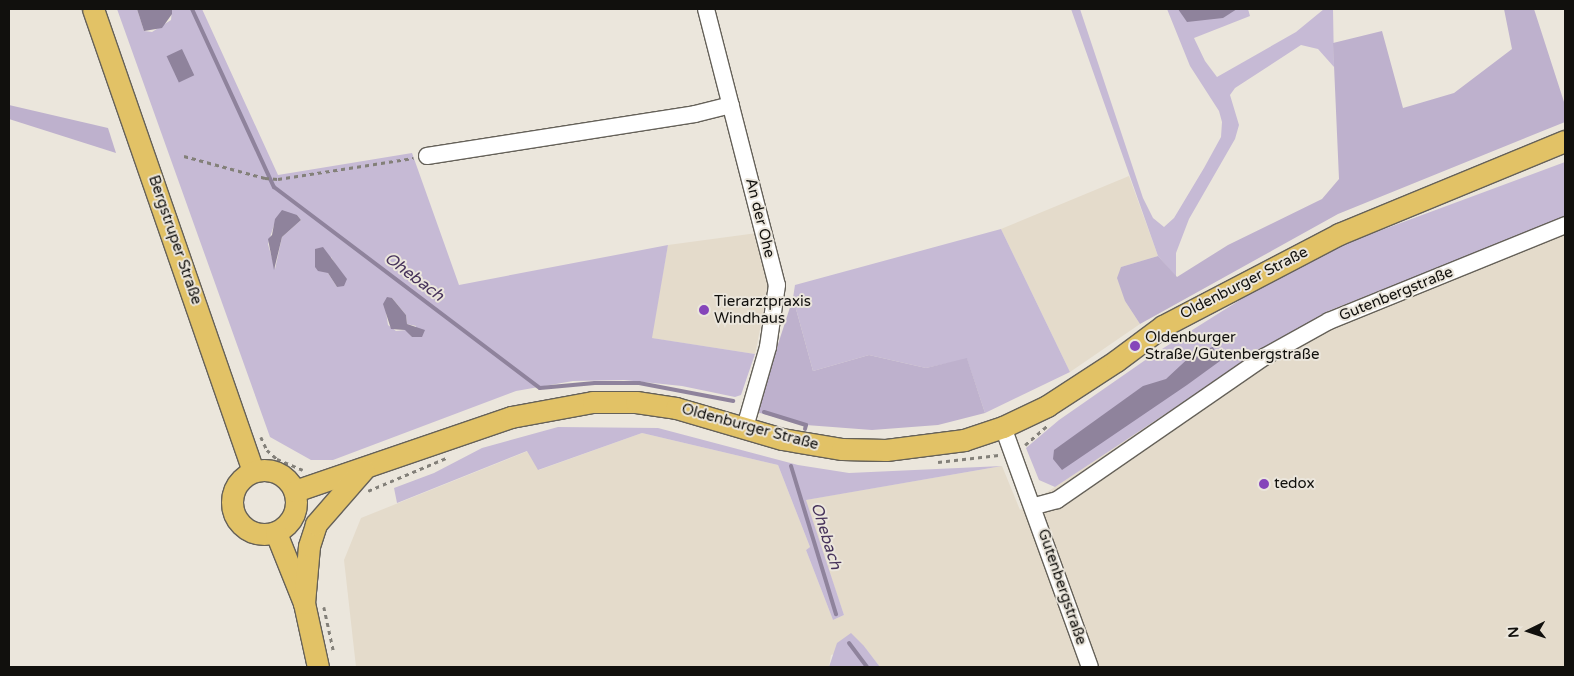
<!DOCTYPE html>
<meta charset="utf-8">
<style>
body{margin:0}
#map{position:relative;width:1574px;height:676px;overflow:hidden;background:#ebe6dc;font-family:"Varela Round",sans-serif}
div>[style]{position:absolute}
[style*='--x']{left:calc(var(--x)*1px);top:calc(var(--y)*1px);width:calc(var(--w)*1px);rotate:calc(var(--a)*1deg)}
.built>*{inset:0;background:#e4dbcb}
.green>*{inset:0;background:#c6bad5}
.forest>*{inset:0;background:#beb1cd}
.water>*{inset:0;background:#8f839c;transform-origin:0 0}
.stream>*{height:4px;margin:-2px;padding:0 2px;transform-origin:2px;border-radius:2px;background:#8f839c}
.path>*{height:2.5px;margin-top:-1.25px;transform-origin:0;background:repeating-linear-gradient(90deg,#838079 0 4px,transparent 0 8px)}
.roads{filter:drop-shadow(1px 0 #656159) drop-shadow(-1px 0 #656159) drop-shadow(0 1px #656159) drop-shadow(0 -1px #656159)}
.minor>*{height:16px;margin:-8px;padding:0 8px;transform-origin:8px;border-radius:8px;background:#fff}
.major>*{height:21px;margin:-10.5px;padding:0 10.5px;transform-origin:10.5px;border-radius:10.5px;background:#e2c266}
.major>.ring{margin:-10.5px;padding:0;box-sizing:content-box;background:none;border:21px solid #e2c266;border-radius:50%}
.dots>*{width:14px;height:14px;translate:-50% -50%;box-sizing:border-box;border:2px solid #ebe6dc;border-radius:50%}
span{translate:-50% -50%;white-space:nowrap;text-align:center;line-height:1.15;-webkit-text-stroke:4px #ebe6dc;paint-order:stroke}
.street-label{font-size:15px;color:#11100d}
.poi-label{font-size:15px;color:#11100d}
.left{translate:0 -50%;text-align:left}
.water-label{font-size:16px;color:#47335b;font-style:italic}
.frame{position:absolute;inset:0;border:10px solid #11100d;pointer-events:none}
.north{position:absolute;left:1504px;top:606px;width:50px;height:50px;-webkit-text-stroke:4px #ebe6dc;paint-order:stroke;rotate:266deg;font-size:14px;font-weight:700;line-height:20px;text-align:center;color:#11100d}
.north::after{content:'';display:block;margin:auto;width:18px;height:22px;background:#11100d;clip-path:polygon(50% 0,100% 100%,50% 72%,0 100%)}
</style>
<div id="map">
<div class="built">
<i style="clip-path:polygon(1129px 176px,1158px 256px,1121px 267px,1125px 301px,1140px 324px,1070px 372px,1001px 229px)"></i>
<i style="clip-path:polygon(1565px 217px,1565px 667px,880px 667px,864px 646px,831px 655px,829px 667px,356px 667px,344px 560px,361px 518px,528px 451px,539px 470px,642px 433px,778px 465px,810px 547px,806px 550px,833px 620px,844px 615px,805px 500px,1002px 466px,1020px 510px,1259px 352px,1326px 312px)"></i>
<i style="clip-path:polygon(757px 233px,769px 285px,755px 354px,651px 338px,668px 245px)"></i>
</div>
<div class="green">
<i style="clip-path:polygon(evenodd,117px 9px,137px 9px,144px 31px,152px 32px,171px 20px,172px 9px,202px 9px,278px 175px,412px 153px,459px 285px,668px 245px,652px 338px,755px 354px,741px 395px,735px 397px,682px 386px,624px 380px,573px 381px,516px 391px,333px 460px,311px 460px,270px 437px,117px 9px,297px 215px,301px 220px,282px 237px,275px 269px,268px 244px,274px 225px,297px 215px,117px 9px,331px 257px,340px 272px,337px 287px,328px 273px,331px 257px,117px 9px,392px 298px,406px 315px,407px 324px,416px 326px,412px 337px,406px 330px,396px 331px,388px 325px,386px 312px,392px 298px)"></i>
<i style="clip-path:polygon(1071px 9px,1080px 9px,1143px 198px,1153px 218px,1164px 227px,1174px 218px,1204px 168px,1221px 137px,1222px 122px,1219px 111px,1190px 66px,1167px 9px,1248px 9px,1250px 16px,1194px 38px,1205px 61px,1217px 77px,1296px 32px,1324px 9px,1333px 9px,1334px 67px,1318px 49px,1301px 45px,1235px 88px,1230px 95px,1239px 125px,1235px 139px,1189px 219px,1176px 253px,1176px 277px,1158px 256px)"></i>
<i style="clip-path:polygon(1565px 162px,1565px 217px,1326px 312px,1259px 352px,1055px 487px,1039px 480px,1026px 448px,1059px 420px,1154px 354px,1259px 288px,1344px 244px)"></i>
<i style="clip-path:polygon(1001px 229px,1070px 372px,985px 413px,967px 359px,926px 368px,869px 355px,813px 371px,793px 298px,795px 285px)"></i>
<i style="clip-path:polygon(558px 427px,658px 428px,798px 465px,849px 473px,1002px 466px,806px 500px,844px 615px,833px 620px,806px 550px,810px 547px,778px 465px,642px 433px,538px 470px,527px 451px,397px 503px,394px 488px,434px 473px,482px 448px)"></i>
<i style="clip-path:polygon(851px 633px,864px 646px,880px 667px,829px 667px,837px 643px)"></i>
</div>
<div class="forest">
<i style="clip-path:polygon(1504px 9px,1534px 9px,1565px 105px,1565px 122px,1338px 214px,1140px 324px,1125px 301px,1117px 278px,1121px 267px,1158px 256px,1177px 277px,1228px 245px,1322px 199px,1339px 179px,1333px 43px,1382px 31px,1403px 108px,1454px 93px,1512px 49px)"></i>
<i style="clip-path:polygon(9px 105px,108px 128px,116px 153px,9px 119px)"></i>
<i style="clip-path:polygon(793px 298px,813px 371px,869px 355px,926px 368px,967px 358px,985px 413px,938px 425px,872px 430px,806px 425px,756px 412px)"></i>
</div>
<div class="water">
<i style="clip-path:polygon(137px 9px,172px 9px,172px 14px,162px 28px,144px 31px)"></i>
<i style="clip-path:polygon(1178px 9px,1237px 9px,1223px 18px,1187px 22px)"></i>
<i style="left:182px;top:49px;width:29px;height:17px;rotate:65deg"></i>
<i style="clip-path:polygon(282px 210px,297px 215px,301px 220px,282px 237px,274px 270px,268px 239px,272px 235px,275px 219px)"></i>
<i style="clip-path:polygon(323px 247px,347px 279px,344px 286px,337px 287px,328px 273px,318px 271px,315px 267px,315px 249px)"></i>
<i style="clip-path:polygon(387px 297px,392px 298px,406px 315px,407px 324px,425px 330px,422px 337px,412px 337px,405px 330px,391px 329px,383px 304px)"></i>
<i style="clip-path:polygon(1213px 347px,1220px 361px,1187px 385px,1062px 470px,1053px 459px,1054px 450px,1143px 386px,1166px 379px,1195px 352px)"></i>
</div>
<div class="stream">
<i style="--x:192;--y:9;--w:196;--a:65.3"></i>
<i style="--x:274;--y:187;--w:333;--a:37.1"></i>
<i style="--x:540;--y:388;--w:55;--a:-5.2"></i>
<i style="--x:595;--y:383;--w:44;--a:0"></i>
<i style="--x:639;--y:383;--w:96;--a:10.8"></i>
<i style="--x:764;--y:412;--w:44;--a:17.2"></i>
<i style="--x:806;--y:425;--w:4;--a:104"></i>
<i style="--x:791;--y:466;--w:155;--a:73.1"></i>
<i style="--x:849;--y:643;--w:30;--a:53"></i>
</div>
<div class="path">
<i style="--x:184;--y:156;--w:84;--a:15.2"></i>
<i style="--x:265;--y:178;--w:13;--a:4"></i>
<i style="--x:278;--y:179;--w:137;--a:-8.8"></i>
<i style="--x:261;--y:437;--w:14;--a:65"></i>
<i style="--x:267;--y:450;--w:13;--a:42"></i>
<i style="--x:277;--y:459;--w:28;--a:23"></i>
<i style="--x:1025;--y:445;--w:29;--a:-41"></i>
<i style="--x:938;--y:462;--w:61;--a:-6.5"></i>
<i style="--x:368;--y:491;--w:85;--a:-22.9"></i>
<i style="--x:324;--y:607;--w:47;--a:77.7"></i>
</div>
<div class="roads">
<div class="minor">
<i style="--x:706;--y:9;--w:285;--a:75.6"></i>
<i style="--x:777;--y:285;--w:63;--a:98.3"></i>
<i style="--x:768;--y:347;--w:83;--a:106"></i>
<i style="--x:427;--y:156;--w:271;--a:-8.9"></i>
<i style="--x:695;--y:114;--w:37;--a:-14"></i>
<i style="--x:1003;--y:427;--w:255;--a:70.1"></i>
<i style="--x:1035;--y:506;--w:23;--a:-15"></i>
<i style="--x:1057;--y:500;--w:252;--a:-34.6"></i>
<i style="--x:1264;--y:357;--w:74;--a:-29"></i>
<i style="--x:1329;--y:321;--w:255;--a:-22.1"></i>
</div>
<div class="major">
<i style="--x:93;--y:9;--w:489;--a:70.9"></i>
<i class="ring" style="left:232px;top:470px;width:43px;height:43px"></i>
<i style="--x:295;--y:491;--w:228;--a:-18.9"></i>
<i style="--x:511;--y:417;--w:83;--a:-10.4"></i>
<i style="--x:593;--y:402;--w:43;--a:0"></i>
<i style="--x:636;--y:402;--w:40;--a:8.5"></i>
<i style="--x:676;--y:408;--w:110;--a:16.3"></i>
<i style="--x:782;--y:439;--w:61;--a:9.5"></i>
<i style="--x:842;--y:449;--w:44;--a:1.3"></i>
<i style="--x:886;--y:450;--w:79;--a:-7.3"></i>
<i style="--x:964;--y:440;--w:41;--a:-18.4"></i>
<i style="--x:1003;--y:427;--w:49;--a:-25.5"></i>
<i style="--x:1047;--y:406;--w:82;--a:-33.1"></i>
<i style="--x:1116;--y:361;--w:59;--a:-36.7"></i>
<i style="--x:1163;--y:326;--w:199;--a:-27.6"></i>
<i style="--x:1339;--y:234;--w:244;--a:-22.4"></i>
<i style="--x:276;--y:533;--w:75;--a:68.2"></i>
<i style="--x:304;--y:603;--w:66;--a:77.7"></i>
<i style="--x:304;--y:603;--w:57;--a:-85"></i>
<i style="--x:309;--y:546;--w:23;--a:-72"></i>
<i style="--x:316;--y:524;--w:72;--a:-49"></i>
</div>
</div>
<div class="dots">
<i style="left:704px;top:310px;background:#8545ba"></i>
<i style="left:1135px;top:346px;background:#8545ba"></i>
<i style="left:1264px;top:484px;background:#8545ba"></i>
</div>
<div class="street-label">
<span style="left:760px;top:218px;rotate:76deg">An der Ohe</span>
<span style="left:175px;top:240px;rotate:71deg">Bergstruper Straße</span>
<span style="left:1244px;top:283px;rotate:-27deg">Oldenburger Straße</span>
<span style="left:1396px;top:294px;rotate:-22deg">Gutenbergstraße</span>
<span style="left:750px;top:427px;rotate:15deg">Oldenburger Straße</span>
<span style="left:1062px;top:587px;rotate:71deg">Gutenbergstraße</span>
</div>
<div class="poi-label">
<span class="left" style="left:714px;top:310px">Tierarztpraxis<br>Windhaus</span>
<span class="left" style="left:1145px;top:346px">Oldenburger<br>Straße/Gutenbergstraße</span>
<span class="left" style="left:1274px;top:484px">tedox</span>
</div>
<div class="water-label">
<span style="left:414px;top:277px;rotate:37deg">Ohebach</span>
<span style="left:826px;top:536px;rotate:73deg">Ohebach</span>
</div>
<div class="frame"></div>
<div class="north">N</div>
</div>
